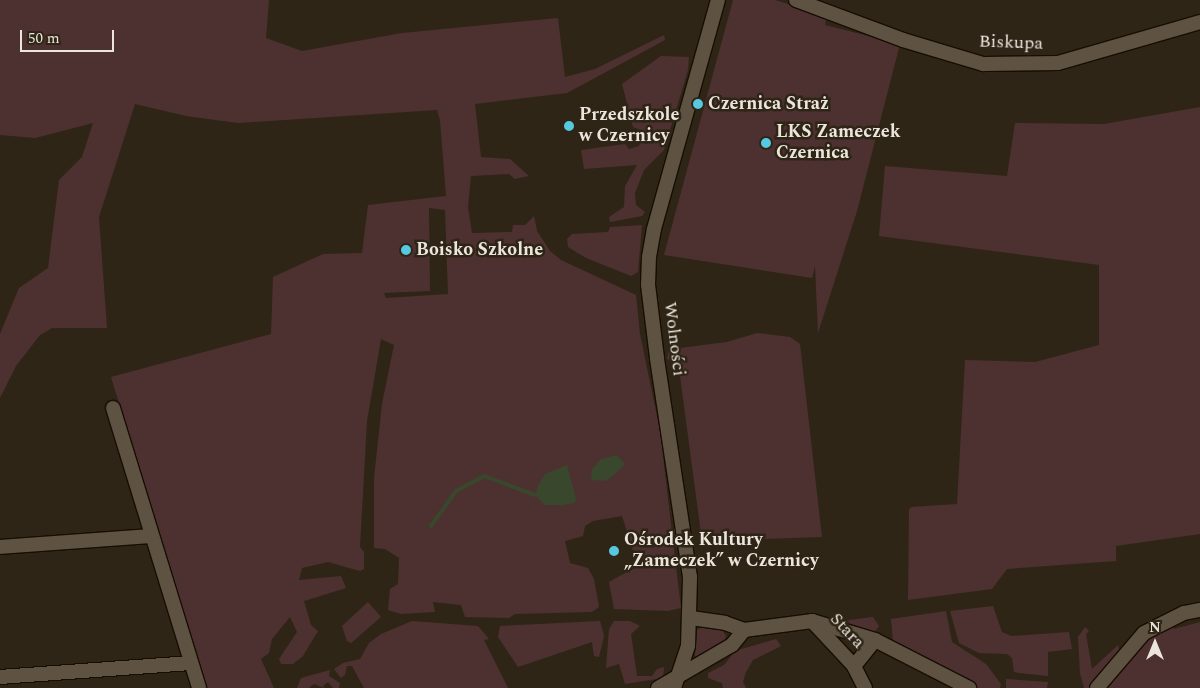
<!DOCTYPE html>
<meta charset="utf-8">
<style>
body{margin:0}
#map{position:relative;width:1200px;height:688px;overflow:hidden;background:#2f2516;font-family:Spectral,serif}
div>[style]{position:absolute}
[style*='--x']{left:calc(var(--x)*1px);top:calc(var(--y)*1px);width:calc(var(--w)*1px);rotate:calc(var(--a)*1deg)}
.green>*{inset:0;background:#4d3130}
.water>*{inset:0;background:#39472d}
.stream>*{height:4px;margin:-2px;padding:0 2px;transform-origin:2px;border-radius:2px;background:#39472d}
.roads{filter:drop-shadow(1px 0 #170e02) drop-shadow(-1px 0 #170e02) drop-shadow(0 1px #170e02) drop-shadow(0 -1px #170e02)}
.minor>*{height:14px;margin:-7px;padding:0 7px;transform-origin:7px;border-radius:7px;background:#5e5242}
.dots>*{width:14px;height:14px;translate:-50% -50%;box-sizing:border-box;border:2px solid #2f2516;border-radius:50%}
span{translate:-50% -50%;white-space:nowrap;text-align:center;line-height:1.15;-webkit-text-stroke:5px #2f2516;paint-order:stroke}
.street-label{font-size:18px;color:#ece5dc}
.poi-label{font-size:18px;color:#ece5dc;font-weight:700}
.left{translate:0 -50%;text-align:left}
.north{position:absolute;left:1130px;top:618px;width:50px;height:50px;-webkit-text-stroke:4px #2f2516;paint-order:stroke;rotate:0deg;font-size:14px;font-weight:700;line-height:20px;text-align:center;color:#ece5dc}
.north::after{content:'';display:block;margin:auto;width:18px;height:22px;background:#ece5dc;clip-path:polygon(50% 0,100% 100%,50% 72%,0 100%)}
.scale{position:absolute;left:20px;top:30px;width:94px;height:22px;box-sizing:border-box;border:2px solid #ece5dc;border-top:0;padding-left:6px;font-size:15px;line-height:18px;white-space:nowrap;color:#ece5dc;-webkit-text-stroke:4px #2f2516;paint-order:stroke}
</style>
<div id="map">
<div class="green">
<i style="clip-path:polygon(evenodd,0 0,269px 0,266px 38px,302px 51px,402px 33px,558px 18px,565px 77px,595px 69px,664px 35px,665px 40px,567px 93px,475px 104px,481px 157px,510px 159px,529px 176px,515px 179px,509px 174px,471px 176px,468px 207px,472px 233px,512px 232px,513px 225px,525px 225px,534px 216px,537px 231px,550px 251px,561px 260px,636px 295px,640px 334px,660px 431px,681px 608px,668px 611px,614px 609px,609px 582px,638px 566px,622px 516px,593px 521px,585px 526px,583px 536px,565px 541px,570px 563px,588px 568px,594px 579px,599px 607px,592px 612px,515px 614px,509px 618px,465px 617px,461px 605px,433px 602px,435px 612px,401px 614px,388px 610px,390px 589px,398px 584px,399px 558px,385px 549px,374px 548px,374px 478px,382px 404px,394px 345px,381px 339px,367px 421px,360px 547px,364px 552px,364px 569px,360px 571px,328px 562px,302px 568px,299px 580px,341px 576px,346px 588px,304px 601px,311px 625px,318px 631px,303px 656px,293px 664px,281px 664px,279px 659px,297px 632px,290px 617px,272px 639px,269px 653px,261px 659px,274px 688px,206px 688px,111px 377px,271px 334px,273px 277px,323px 254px,362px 253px,368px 205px,446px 196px,440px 120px,437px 110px,238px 123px,186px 116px,135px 104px,99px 217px,107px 328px,52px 328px,40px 335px,16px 366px,0 398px,0 334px,19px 288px,48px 268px,59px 180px,82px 157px,93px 123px,35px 138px,0 135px,0 0,429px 208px,445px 210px,448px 294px,386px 298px,384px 293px,430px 291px,429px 208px)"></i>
<i style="clip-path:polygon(733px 0,775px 0,827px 16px,825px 25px,900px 44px,857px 211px,818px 333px,815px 266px,812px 278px,664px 255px)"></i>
<i style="clip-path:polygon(661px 56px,689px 57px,688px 70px,664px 150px,644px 170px,635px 193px,636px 205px,645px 212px,642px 216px,610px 222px,609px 217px,624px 207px,625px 186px,637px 165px,584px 169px,581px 150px,625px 144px,629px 149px,639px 146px,642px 138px,638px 129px,633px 127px,622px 84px)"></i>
<i style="clip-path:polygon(1200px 107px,1200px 534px,1116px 546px,1116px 561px,1007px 569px,992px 589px,908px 600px,909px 510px,911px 507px,957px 504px,965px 360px,1035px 362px,1099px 345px,1099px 265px,879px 236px,885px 166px,1007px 176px,1015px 123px,1104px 124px)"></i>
<i style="clip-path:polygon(642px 225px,638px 272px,631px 276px,586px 258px,568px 247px,567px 239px,572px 234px,608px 232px,610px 227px)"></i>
<i style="clip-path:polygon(757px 333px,790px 337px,800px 344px,822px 537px,702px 541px,678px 361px,667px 359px,670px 345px,677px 342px,680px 348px,727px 342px)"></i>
<i style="clip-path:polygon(368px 602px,381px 617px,351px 643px,347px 641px,342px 626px)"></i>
<i style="clip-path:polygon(993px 606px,1002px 632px,1011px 636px,1069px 632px,1072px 649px,1048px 652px,1048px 676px,1019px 673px,1014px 672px,1012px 658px,1007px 654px,979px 653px,959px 643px,950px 611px)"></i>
<i style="clip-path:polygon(946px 611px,952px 642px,986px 664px,1001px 684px,1000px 688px,976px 688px,893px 642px,891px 619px)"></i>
<i style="clip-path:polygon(873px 617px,879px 626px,873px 634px,841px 626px,841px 621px)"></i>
<i style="clip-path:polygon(412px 621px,478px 626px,489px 639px,484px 640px,508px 688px,364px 688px,352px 666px,347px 666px,345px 675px,341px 678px,337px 673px,334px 669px,343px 663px,360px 659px,369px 643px,381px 634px)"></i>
<i style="clip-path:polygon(600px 621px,604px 636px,599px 657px,594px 656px,592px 642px,518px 667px,498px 637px,500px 626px)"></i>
<i style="clip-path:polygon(614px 621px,630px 621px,640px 626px,631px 634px,637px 676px,652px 676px,657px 669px,664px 667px,663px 678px,625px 684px,619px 664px,606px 668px,609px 629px)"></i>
<i style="clip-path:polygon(1200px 622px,1200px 688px,1103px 688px,1147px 637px,1173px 623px,1174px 629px)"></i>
<i style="clip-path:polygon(702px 626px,721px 628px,726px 636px,723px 643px,703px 656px,695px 656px,697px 630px)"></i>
<i style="clip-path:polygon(1085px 627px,1089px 631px,1086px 634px,1092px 669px,1118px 645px,1120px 653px,1089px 688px,1084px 688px,1080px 673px,1078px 637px)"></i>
<i style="clip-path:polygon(776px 639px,781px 646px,753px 660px,746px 672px,743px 682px,746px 688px,723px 688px,722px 683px,708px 678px,708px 673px,724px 665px,735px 651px)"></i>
<i style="clip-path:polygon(330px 670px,329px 676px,340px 683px,339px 688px,333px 688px,328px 682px,323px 686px,324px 688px,314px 684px,309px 688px,297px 688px,301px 678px)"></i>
<i style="clip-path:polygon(1006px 679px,1048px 682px,1047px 688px,1006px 688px)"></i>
</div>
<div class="water">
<i style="clip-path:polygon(617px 455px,625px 464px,613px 476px,605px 481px,591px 480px,592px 469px,601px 459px)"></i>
<i style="clip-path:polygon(567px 465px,576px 499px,574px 503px,563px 505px,545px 505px,535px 495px,538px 486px,545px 474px)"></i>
</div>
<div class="stream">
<i style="--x:431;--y:526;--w:43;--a:-54.5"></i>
<i style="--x:456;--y:491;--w:32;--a:-28"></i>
<i style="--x:484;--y:476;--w:54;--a:20.4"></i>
</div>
<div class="roads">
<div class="minor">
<i style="--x:796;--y:0;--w:114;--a:20.5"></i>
<i style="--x:903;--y:40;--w:84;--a:16.7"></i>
<i style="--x:983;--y:64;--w:75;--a:-0.8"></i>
<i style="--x:1058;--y:63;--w:148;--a:-16.1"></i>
<i style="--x:113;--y:408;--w:293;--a:72.9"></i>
<i style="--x:0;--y:547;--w:151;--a:-4.2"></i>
<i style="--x:691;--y:618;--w:34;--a:8"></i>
<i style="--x:725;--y:623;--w:20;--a:20"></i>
<i style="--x:812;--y:621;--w:62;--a:47"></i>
<i style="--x:0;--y:677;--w:191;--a:-4.2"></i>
<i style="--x:658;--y:688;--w:86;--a:-30.2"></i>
<i style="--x:732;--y:645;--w:19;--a:-51"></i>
<i style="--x:744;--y:630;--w:69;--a:-7.5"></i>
<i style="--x:812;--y:621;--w:66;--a:16.8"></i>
<i style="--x:875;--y:640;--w:106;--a:27.1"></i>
<i style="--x:674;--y:688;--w:44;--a:-71.6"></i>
<i style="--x:688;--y:646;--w:69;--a:-88.3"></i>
<i style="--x:690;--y:577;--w:221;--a:-98.6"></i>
<i style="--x:657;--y:358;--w:74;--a:-97"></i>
<i style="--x:648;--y:285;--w:28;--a:-88"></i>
<i style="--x:649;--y:257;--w:28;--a:-80"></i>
<i style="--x:654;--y:229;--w:238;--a:-74.4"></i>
<i style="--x:865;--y:688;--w:25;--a:-117"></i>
<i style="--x:854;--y:666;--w:33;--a:-51"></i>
<i style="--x:1097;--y:688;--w:72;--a:-49.5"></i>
<i style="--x:1144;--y:633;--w:45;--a:-26.6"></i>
<i style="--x:1184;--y:613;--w:16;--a:-11"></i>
</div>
</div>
<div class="dots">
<i style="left:698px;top:104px;background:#56c9e1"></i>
<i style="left:569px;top:126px;background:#56c9e1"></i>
<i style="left:766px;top:143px;background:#56c9e1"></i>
<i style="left:406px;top:250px;background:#56c9e1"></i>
<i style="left:614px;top:551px;background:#56c9e1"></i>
</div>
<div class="street-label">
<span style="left:1011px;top:43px;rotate:2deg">Biskupa</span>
<span style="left:674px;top:339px;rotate:83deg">Wolności</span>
<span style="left:847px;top:631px;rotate:47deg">Stara</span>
</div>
<div class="poi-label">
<span class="left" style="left:708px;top:104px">Czernica Straż</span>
<span class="left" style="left:579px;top:126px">Przedszkole<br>w Czernicy</span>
<span class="left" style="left:776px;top:143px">LKS Zameczek<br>Czernica</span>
<span class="left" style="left:416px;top:250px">Boisko Szkolne</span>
<span class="left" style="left:624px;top:551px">Ośrodek Kultury<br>„Zameczek” w Czernicy</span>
</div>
<div class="north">N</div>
<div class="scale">50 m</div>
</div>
